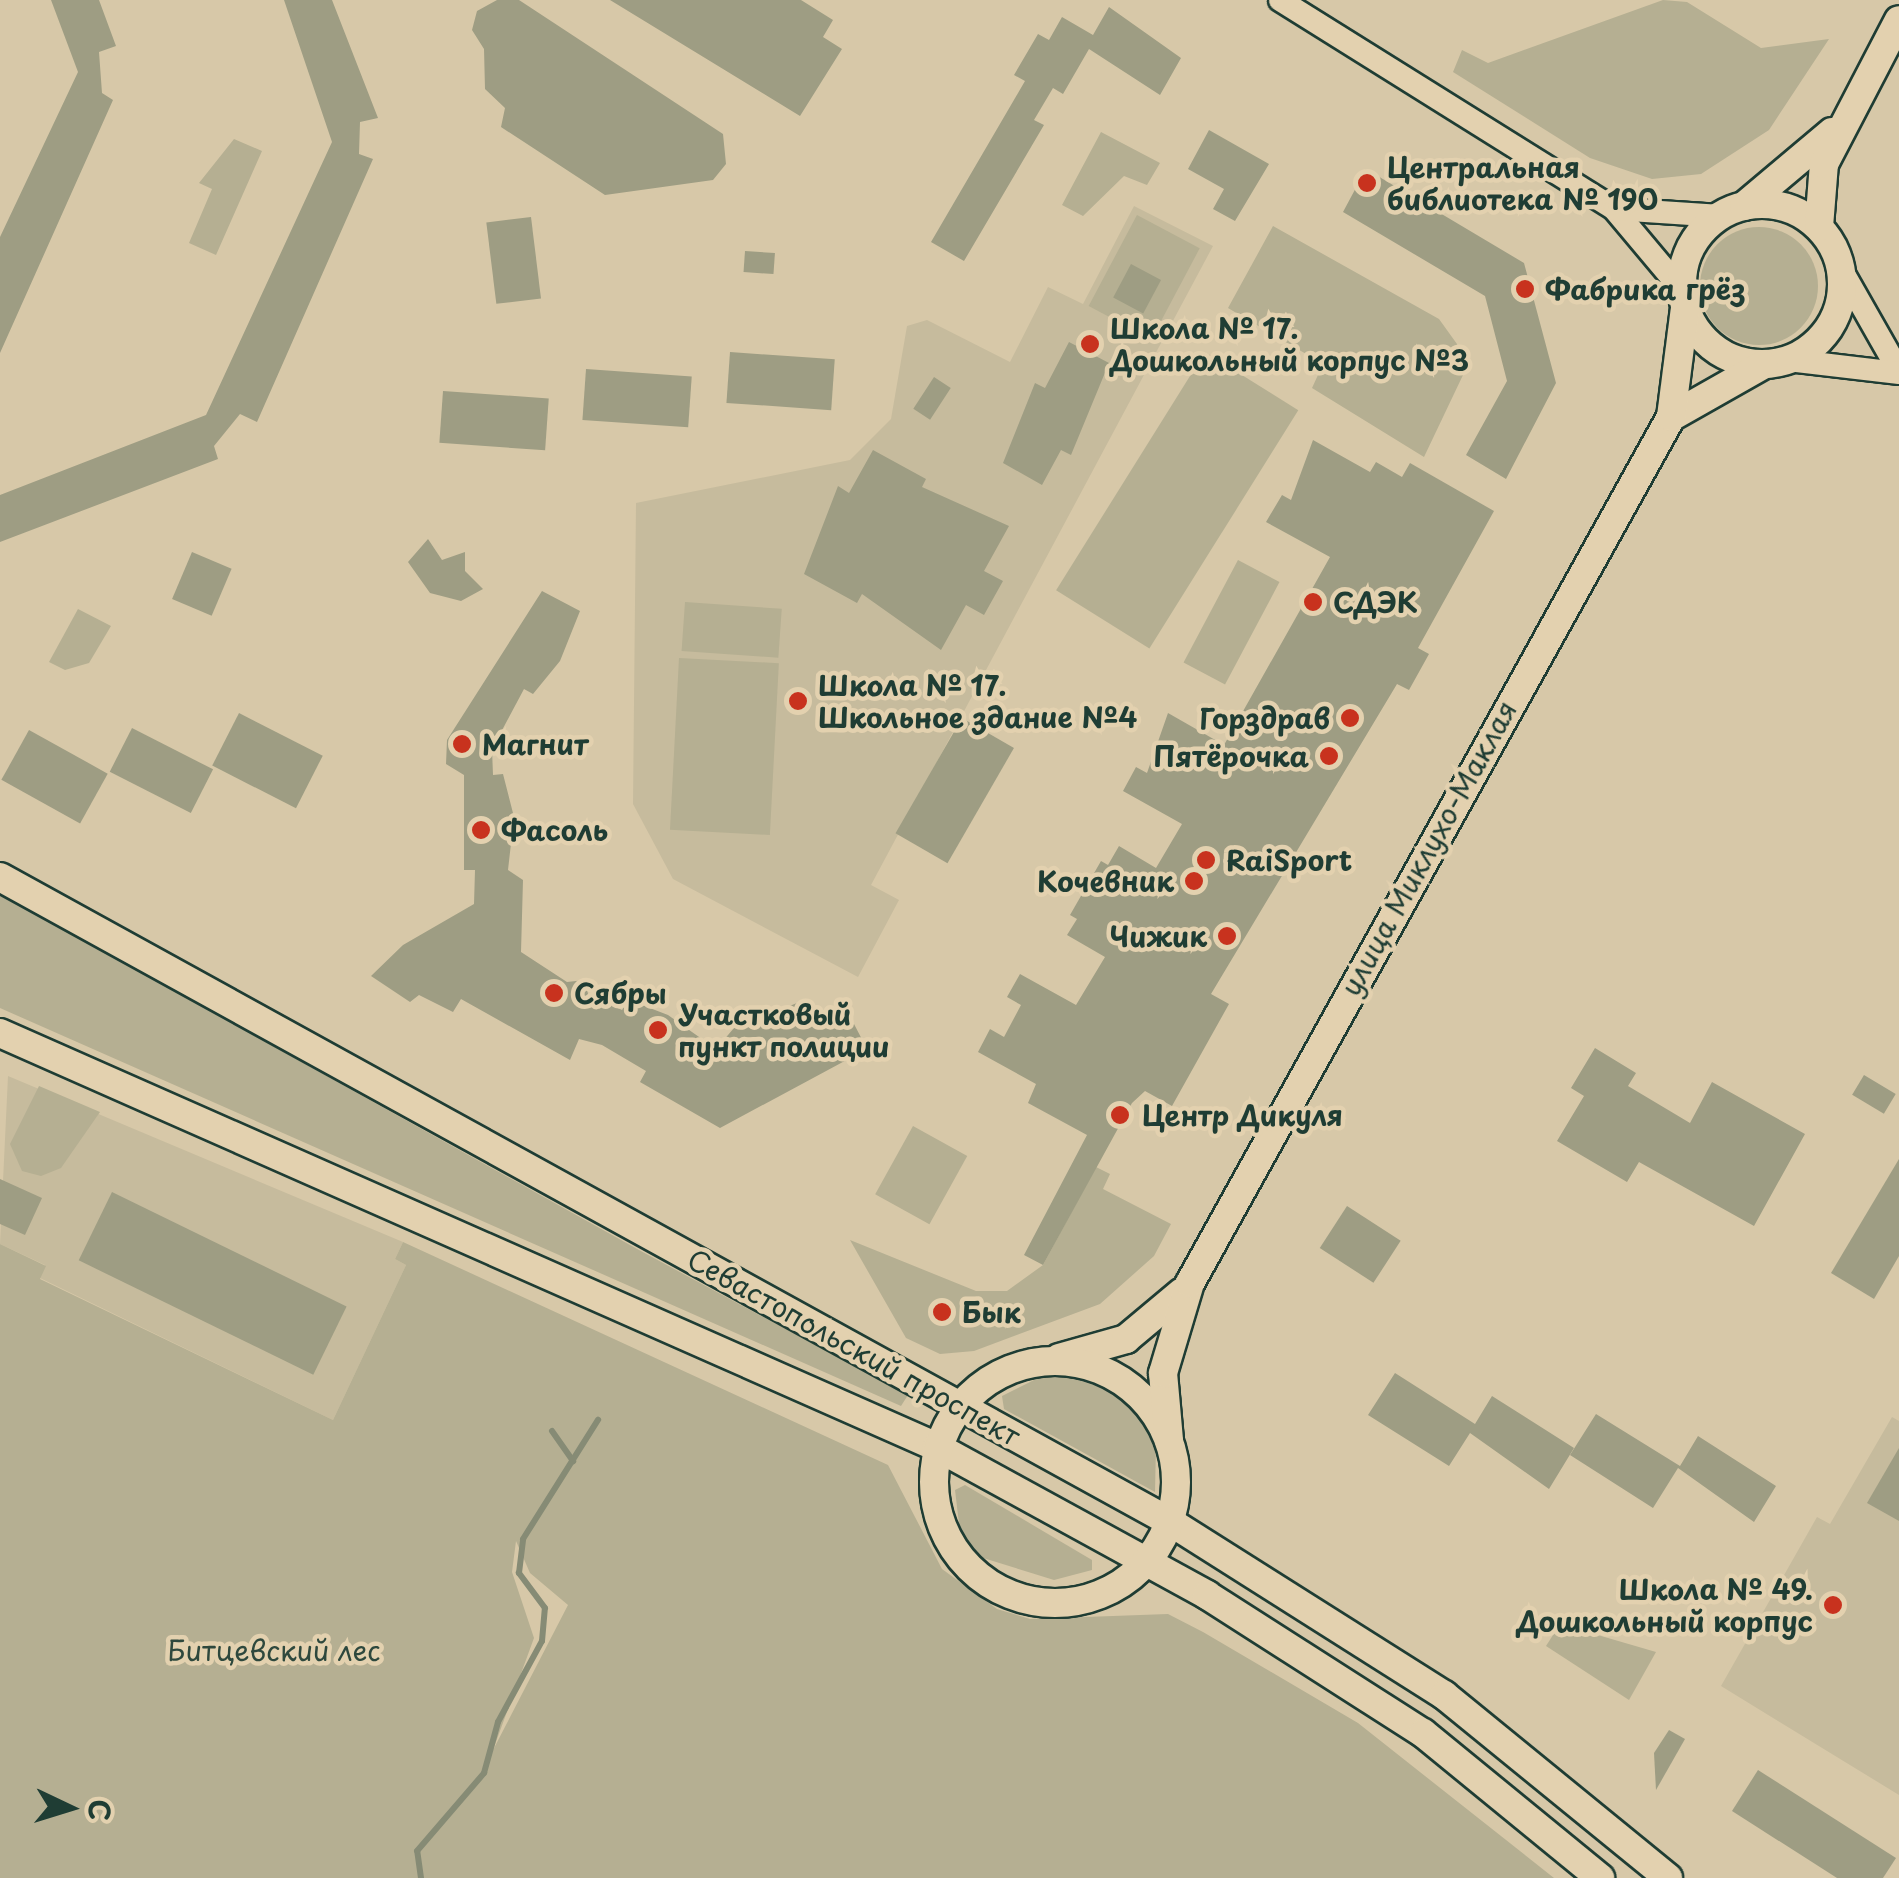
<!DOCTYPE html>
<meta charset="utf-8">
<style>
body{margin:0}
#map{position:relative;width:1899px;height:1878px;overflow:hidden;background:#d7c8a8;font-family:"Playpen Sans",sans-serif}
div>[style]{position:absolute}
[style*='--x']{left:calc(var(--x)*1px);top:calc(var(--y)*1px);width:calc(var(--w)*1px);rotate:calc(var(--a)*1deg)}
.built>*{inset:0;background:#c6bb9d}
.green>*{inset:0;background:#b5af92;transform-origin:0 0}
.round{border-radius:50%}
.stream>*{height:6px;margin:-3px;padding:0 3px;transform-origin:3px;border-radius:3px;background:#868b75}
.building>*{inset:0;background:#9e9d83;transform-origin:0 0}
.roads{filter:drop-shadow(2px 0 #1f3d34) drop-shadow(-2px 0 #1f3d34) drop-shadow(0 2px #1f3d34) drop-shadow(0 -2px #1f3d34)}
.minor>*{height:22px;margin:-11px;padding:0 11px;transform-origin:11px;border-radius:11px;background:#e3d1af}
.major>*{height:28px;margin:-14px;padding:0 14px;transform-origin:14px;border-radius:14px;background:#e3d1af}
.major>.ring{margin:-14px;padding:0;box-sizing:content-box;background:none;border:28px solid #e3d1af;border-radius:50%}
.dots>*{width:28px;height:28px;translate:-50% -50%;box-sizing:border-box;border:5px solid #e3d1af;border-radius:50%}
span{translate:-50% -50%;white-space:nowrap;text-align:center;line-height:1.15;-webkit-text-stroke:9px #e3d1af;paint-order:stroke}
.poi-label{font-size:28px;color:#1f3d34;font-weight:700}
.left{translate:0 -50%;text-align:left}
.right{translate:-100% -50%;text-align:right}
.street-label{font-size:28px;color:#1f3d34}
.park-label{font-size:28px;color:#2e483d}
.north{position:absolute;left:20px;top:1758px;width:100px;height:100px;-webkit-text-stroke:8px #e3d1af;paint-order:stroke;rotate:94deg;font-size:28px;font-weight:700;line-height:40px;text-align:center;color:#1f3d34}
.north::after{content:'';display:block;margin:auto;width:35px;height:45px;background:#1f3d34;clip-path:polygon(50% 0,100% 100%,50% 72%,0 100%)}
</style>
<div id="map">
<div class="built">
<i style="clip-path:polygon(1134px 206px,1213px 246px,871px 885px,899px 900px,858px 977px,673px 879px,633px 804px,636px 503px,850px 460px,891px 419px,907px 326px,927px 320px,1010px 362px,1048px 287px,1083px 304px)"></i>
<i style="clip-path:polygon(8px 1076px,403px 1242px,395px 1259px,406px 1265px,333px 1420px,40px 1278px,45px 1265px,0 1244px)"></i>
<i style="clip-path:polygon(1892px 1417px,1899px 1421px,1899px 1795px,1721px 1686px,1817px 1517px,1830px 1524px)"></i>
</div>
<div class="green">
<i style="clip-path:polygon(1663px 0,1687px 2px,1761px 48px,1829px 39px,1769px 130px,1701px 174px,1652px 179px,1590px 158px,1453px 72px,1462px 50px,1488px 63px)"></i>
<i style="clip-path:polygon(1101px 132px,1160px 163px,1147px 185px,1124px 176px,1083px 216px,1062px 205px)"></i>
<i style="clip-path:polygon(234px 139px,262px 151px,216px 255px,189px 243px,212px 189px,199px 183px)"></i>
<i style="left:1137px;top:215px;width:71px;height:103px;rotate:28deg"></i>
<i style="clip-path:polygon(1273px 226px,1439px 319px,1457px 344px,1463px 375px,1424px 457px,1312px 388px,1323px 364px,1228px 308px)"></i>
<i class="round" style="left:1700px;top:227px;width:118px;height:118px"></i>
<i style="left:1205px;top:352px;width:110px;height:281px;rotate:32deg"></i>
<i style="left:1238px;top:560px;width:47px;height:116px;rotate:28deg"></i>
<i style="left:685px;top:602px;width:97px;height:49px;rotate:4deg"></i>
<i style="clip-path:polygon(78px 609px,111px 626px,89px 663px,65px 670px,49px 662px)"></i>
<i style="left:679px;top:658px;width:100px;height:172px;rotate:3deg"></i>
<i style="clip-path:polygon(0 894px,639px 1250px,908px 1395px,901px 1406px,0 1008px)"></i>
<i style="clip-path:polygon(39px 1086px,100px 1112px,61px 1168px,41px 1176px,22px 1171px,10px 1144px)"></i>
<i style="left:913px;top:1126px;width:62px;height:78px;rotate:29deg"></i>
<i style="clip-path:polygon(1096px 1167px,1110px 1174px,1103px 1189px,1171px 1224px,1154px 1256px,1100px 1304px,974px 1351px,940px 1354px,906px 1338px,850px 1240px,976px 1291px,1007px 1291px,1043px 1265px)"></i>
<i style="clip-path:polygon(evenodd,403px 1242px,888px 1465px,942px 1569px,997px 1609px,1030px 1619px,1168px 1614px,1203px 1632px,1358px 1723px,1554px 1878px,0 1878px,0 1244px,46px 1266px,40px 1279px,333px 1420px,406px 1265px,395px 1259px,403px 1242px,516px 1541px,530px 1573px,568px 1605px,493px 1750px,534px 1638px,512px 1572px,516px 1541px)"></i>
<i style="clip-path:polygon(1046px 1374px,1088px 1378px,1131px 1404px,1156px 1445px,1155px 1492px,1004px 1409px,1002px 1396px)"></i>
<i style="clip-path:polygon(965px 1485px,1092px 1560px,1092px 1570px,1054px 1580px,980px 1557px,960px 1532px,955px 1490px)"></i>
<i style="clip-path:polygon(1560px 1624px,1656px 1652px,1629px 1700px,1546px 1646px)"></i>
</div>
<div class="stream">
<i style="--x:552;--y:1431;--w:37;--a:55"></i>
<i style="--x:421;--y:1878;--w:27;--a:-98"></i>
<i style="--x:417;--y:1851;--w:103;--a:-49.3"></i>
<i style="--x:484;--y:1773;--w:53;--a:-74.6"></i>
<i style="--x:498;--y:1722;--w:92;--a:-61.5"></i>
<i style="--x:542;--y:1641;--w:33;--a:-85"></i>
<i style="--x:545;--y:1608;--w:44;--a:-126.6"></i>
<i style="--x:519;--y:1573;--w:34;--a:-83"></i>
<i style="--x:523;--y:1539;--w:141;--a:-57.8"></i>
</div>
<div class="building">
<i style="clip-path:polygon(51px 0,99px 0,116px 46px,99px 52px,102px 93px,113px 100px,0 353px,0 237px,78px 72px)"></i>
<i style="clip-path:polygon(284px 0,332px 0,378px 118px,360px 122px,359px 154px,373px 159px,257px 422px,240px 414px,214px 446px,218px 459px,0 542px,0 495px,206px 415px,332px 142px)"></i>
<i style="clip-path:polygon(497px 0,519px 0,723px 134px,726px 164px,713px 180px,605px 195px,501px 127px,505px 108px,485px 89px,484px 49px,472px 30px,477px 11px)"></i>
<i style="clip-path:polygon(610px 0,801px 0,833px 20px,823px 37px,842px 49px,800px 116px)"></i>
<i style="clip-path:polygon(1109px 7px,1181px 58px,1160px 95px,1089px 49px,1063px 94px,1053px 88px,1034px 120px,1044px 125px,964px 261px,931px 242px,1025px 81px,1014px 75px,1038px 34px,1049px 40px,1062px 17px,1093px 35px)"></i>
<i style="clip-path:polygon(1209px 130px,1269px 164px,1235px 221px,1213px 209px,1224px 189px,1188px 169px)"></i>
<i style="clip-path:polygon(1366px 169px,1524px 263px,1556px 383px,1506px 479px,1466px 455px,1507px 381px,1485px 296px,1343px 212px)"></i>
<i style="left:531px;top:217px;width:82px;height:45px;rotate:83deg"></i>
<i style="left:745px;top:251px;width:30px;height:21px;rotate:4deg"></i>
<i style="left:1131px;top:264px;width:34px;height:38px;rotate:28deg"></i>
<i style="clip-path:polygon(1069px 342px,1109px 363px,1071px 455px,1061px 450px,1042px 485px,1003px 463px,1035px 383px,1045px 388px)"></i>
<i style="left:730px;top:352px;width:105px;height:51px;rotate:4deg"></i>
<i style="left:586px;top:369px;width:106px;height:51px;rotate:4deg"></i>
<i style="left:934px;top:377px;width:20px;height:38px;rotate:33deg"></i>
<i style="left:443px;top:391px;width:106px;height:52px;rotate:4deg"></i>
<i style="clip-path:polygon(1313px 440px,1370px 472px,1376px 462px,1402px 477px,1410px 463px,1494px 511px,1418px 648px,1429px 654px,1409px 690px,1397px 684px,1211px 994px,1229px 1004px,1172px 1106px,1145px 1091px,1132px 1103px,1043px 1265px,1024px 1255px,1087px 1135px,1028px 1103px,1036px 1084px,978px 1052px,990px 1029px,1004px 1037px,1021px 1005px,1007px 997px,1020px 974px,1076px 1005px,1105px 957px,1067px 935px,1077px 919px,1070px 915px,1101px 861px,1108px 865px,1119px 846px,1156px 868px,1182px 824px,1123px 791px,1136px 767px,1147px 773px,1168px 713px,1224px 745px,1330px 557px,1266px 522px,1282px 495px,1291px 500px)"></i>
<i style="clip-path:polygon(873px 450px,926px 479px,922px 487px,1009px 526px,984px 571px,1003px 581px,984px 615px,966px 605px,941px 650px,862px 594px,857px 603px,804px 574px,838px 486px,849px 493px)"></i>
<i style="clip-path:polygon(428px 539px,442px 560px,465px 552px,465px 571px,483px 589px,461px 601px,430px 593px,408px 562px)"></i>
<i style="left:192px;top:552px;width:43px;height:51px;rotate:23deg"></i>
<i style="clip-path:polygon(542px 591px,580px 611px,560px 661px,533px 694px,524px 689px,492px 749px,493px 775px,503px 774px,514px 817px,508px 870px,523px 880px,521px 952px,567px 982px,585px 980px,588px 994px,622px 1010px,629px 1000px,668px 1015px,716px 1049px,734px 1028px,807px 999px,818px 1016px,854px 1024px,867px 1049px,720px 1128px,640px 1082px,646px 1071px,602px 1045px,579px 1039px,570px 1060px,461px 999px,453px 1012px,419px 995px,410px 1002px,371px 976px,403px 945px,474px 904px,475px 870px,464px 870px,464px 775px,446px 764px,447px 740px)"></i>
<i style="left:239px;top:713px;width:94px;height:59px;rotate:27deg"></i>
<i style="left:962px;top:718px;width:60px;height:133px;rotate:30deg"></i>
<i style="left:132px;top:728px;width:91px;height:49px;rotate:27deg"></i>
<i style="left:29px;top:730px;width:90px;height:57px;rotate:29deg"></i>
<i style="clip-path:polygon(1595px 1048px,1636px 1073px,1628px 1086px,1690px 1123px,1712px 1082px,1805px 1134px,1754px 1226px,1639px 1162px,1627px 1182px,1557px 1141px,1584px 1096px,1571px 1088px)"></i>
<i style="left:1864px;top:1075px;width:37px;height:23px;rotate:31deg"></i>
<i style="clip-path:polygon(1899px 1159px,1899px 1256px,1874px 1299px,1831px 1273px)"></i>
<i style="clip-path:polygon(0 1179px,42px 1198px,25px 1235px,0 1224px)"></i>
<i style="left:112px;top:1192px;width:261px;height:76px;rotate:26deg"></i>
<i style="left:1347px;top:1206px;width:64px;height:50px;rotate:33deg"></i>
<i style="clip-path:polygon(1395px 1373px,1475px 1424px,1492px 1396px,1574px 1448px,1549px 1489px,1470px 1433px,1449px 1466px,1368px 1415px)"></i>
<i style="clip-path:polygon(1596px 1414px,1680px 1466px,1698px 1436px,1776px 1486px,1754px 1522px,1678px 1468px,1653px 1508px,1570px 1455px)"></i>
<i style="clip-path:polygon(1899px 1448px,1899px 1521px,1867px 1503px)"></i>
<i style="clip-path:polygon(1669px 1730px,1685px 1739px,1656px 1790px,1654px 1753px)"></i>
<i style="clip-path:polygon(1758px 1770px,1896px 1858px,1883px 1878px,1837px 1878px,1732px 1811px)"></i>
</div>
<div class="roads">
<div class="minor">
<i style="--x:1280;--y:0;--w:394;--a:32"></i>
<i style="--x:1614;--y:209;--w:106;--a:50"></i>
<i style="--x:1615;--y:209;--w:106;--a:3.8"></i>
<i style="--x:1841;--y:269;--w:117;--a:60.4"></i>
<i style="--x:1788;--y:360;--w:112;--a:6.7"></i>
</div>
<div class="major">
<i class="ring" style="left:1682px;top:204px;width:132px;height:132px"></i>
<i style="--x:1744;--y:206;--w:115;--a:-40.1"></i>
<i style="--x:1819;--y:227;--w:63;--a:-85.5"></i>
<i style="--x:1824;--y:164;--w:162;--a:-62.5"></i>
<i style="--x:1671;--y:417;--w:106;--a:-29.5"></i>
<i style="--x:0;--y:877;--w:1338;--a:28.86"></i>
<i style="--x:1172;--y:1523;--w:322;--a:32.3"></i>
<i style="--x:1444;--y:1695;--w:289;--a:39.2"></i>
<i style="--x:0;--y:1033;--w:1024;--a:23.84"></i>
<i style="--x:937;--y:1447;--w:308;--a:28.7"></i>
<i style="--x:1207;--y:1595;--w:256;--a:32.6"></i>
<i style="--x:1423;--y:1733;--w:229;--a:39.3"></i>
<i style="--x:1059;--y:1358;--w:70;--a:-15.8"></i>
<i style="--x:1126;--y:1339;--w:72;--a:-39.9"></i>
<i class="ring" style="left:934px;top:1361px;width:214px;height:214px"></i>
<i style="--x:1169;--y:1440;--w:67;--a:-95.1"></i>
<i style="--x:1163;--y:1373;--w:94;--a:-73.3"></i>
<i style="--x:1190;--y:1283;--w:991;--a:-60.95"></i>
<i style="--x:1671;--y:417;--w:111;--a:-82.7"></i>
</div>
</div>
<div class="dots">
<i style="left:1367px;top:183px;background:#c8321e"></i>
<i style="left:1525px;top:289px;background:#c8321e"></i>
<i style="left:1090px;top:344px;background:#c8321e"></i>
<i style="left:1313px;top:602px;background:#c8321e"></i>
<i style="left:798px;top:701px;background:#c8321e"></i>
<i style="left:1350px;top:718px;background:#c8321e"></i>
<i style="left:462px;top:744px;background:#c8321e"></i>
<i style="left:1329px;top:756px;background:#c8321e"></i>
<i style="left:481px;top:830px;background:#c8321e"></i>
<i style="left:1206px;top:860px;background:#c8321e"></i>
<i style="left:1194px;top:881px;background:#c8321e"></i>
<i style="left:1227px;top:936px;background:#c8321e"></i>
<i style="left:554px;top:993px;background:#c8321e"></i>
<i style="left:658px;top:1030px;background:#c8321e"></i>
<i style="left:1120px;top:1115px;background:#c8321e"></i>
<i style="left:942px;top:1312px;background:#c8321e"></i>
<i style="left:1833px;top:1605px;background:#c8321e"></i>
</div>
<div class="poi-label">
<span class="left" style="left:1387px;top:183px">Центральная<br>библиотека № 190</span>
<span class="left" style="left:1545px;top:289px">Фабрика грёз</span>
<span class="left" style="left:1110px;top:344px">Школа № 17.<br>Дошкольный корпус №3</span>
<span class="left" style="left:1333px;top:602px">СДЭК</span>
<span class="left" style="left:818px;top:701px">Школа № 17.<br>Школьное здание №4</span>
<span class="right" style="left:1330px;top:718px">Горздрав</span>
<span class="left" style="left:482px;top:744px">Магнит</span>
<span class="right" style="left:1309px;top:756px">Пятёрочка</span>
<span class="left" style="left:501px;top:830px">Фасоль</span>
<span class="left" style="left:1226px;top:860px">RaiSport</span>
<span class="right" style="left:1174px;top:881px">Кочевник</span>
<span class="right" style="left:1207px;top:936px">Чижик</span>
<span class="left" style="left:574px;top:993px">Сябры</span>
<span class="left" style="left:678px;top:1030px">Участковый<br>пункт полиции</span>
<span class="left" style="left:1142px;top:1115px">Центр Дикуля</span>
<span class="left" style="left:962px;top:1312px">Бык</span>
<span class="right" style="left:1813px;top:1605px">Школа № 49.<br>Дошкольный корпус</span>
</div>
<div class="street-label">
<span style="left:1428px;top:848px;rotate:-61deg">улица Миклухо-Маклая</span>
<span style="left:854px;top:1347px;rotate:29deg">Севастопольский проспект</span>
</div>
<div class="park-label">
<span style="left:274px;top:1650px">Битцевский лес</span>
</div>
<div class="north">С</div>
</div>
